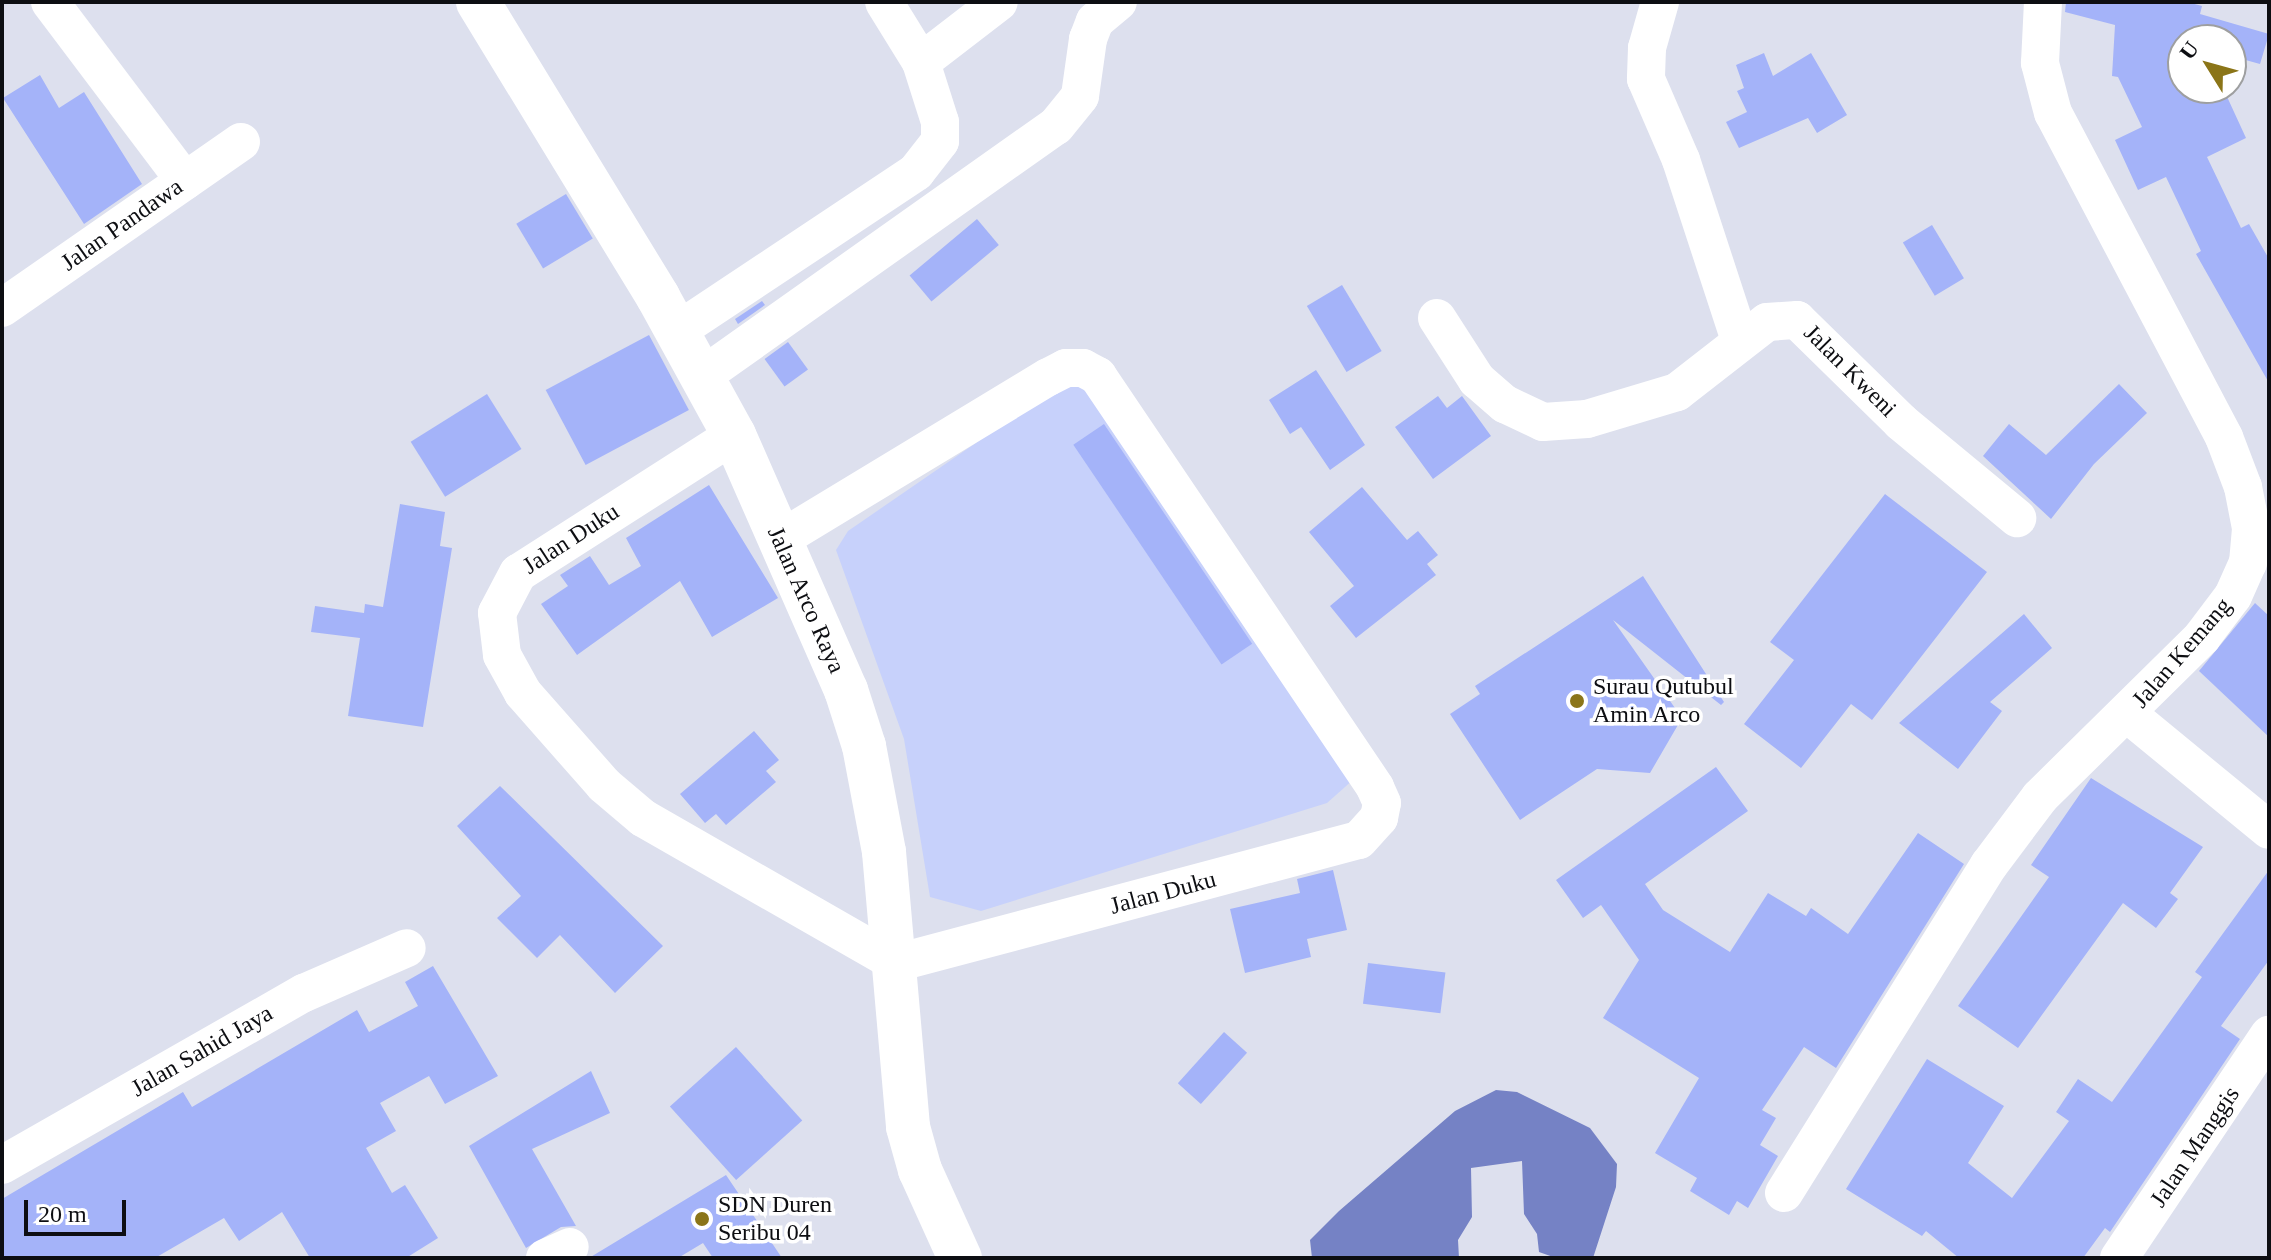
<!DOCTYPE html>
<style>
body{margin:0}
#map{position:relative;width:2271px;height:1260px;overflow:hidden;background:#dde0ee;font-family:"Times New Roman",serif}
div>[style]{position:absolute}
[style*='--x']{left:calc(var(--x)*1px);top:calc(var(--y)*1px);width:calc(var(--w)*1px);rotate:calc(var(--a)*1deg)}
.green>*{inset:0;background:#c7d1fb}
.water>*{inset:0;background:#7582c5}
.building>*{inset:0;background:#a4b3f9;transform-origin:0 0}
.street>*{height:38px;margin:-19px;padding:0 19px;transform-origin:19px;border-radius:19px;background:#fff}
.secondary>*{height:44px;margin:-22px;padding:0 22px;transform-origin:22px;border-radius:22px;background:#fff}
.dots>*{width:22px;height:22px;translate:-50% -50%;box-sizing:border-box;border:4px solid #fff;border-radius:50%}
span{translate:-50% -50%;white-space:nowrap;text-align:center;line-height:1.15;-webkit-text-stroke:7px #fff;paint-order:stroke}
.street-label{font-size:24px;color:#0d0e12}
.poi-label{font-size:24px;color:#0d0e12}
.left{translate:0 -50%;text-align:left}
.frame{position:absolute;inset:0;border:4px solid #0d0e12;pointer-events:none}
.north{position:absolute;left:2167px;top:24px;width:80px;height:80px;box-sizing:border-box;background:#fff;border:2px solid #9e9fa0;border-radius:50%;rotate:307deg;font-size:22px;font-weight:700;line-height:32px;text-align:center;color:#0d0e12}
.north::after{content:'';display:block;margin:auto;width:28px;height:36px;background:#8b7518;clip-path:polygon(50% 0,100% 100%,50% 72%,0 100%)}
.scale{position:absolute;left:24px;top:1200px;width:102px;height:36px;box-sizing:border-box;border:4px solid #0d0e12;border-top:0;padding-left:10px;font-size:24px;line-height:28px;white-space:nowrap;color:#0d0e12;-webkit-text-stroke:6px #fff;paint-order:stroke}
</style>
<div id="map">
<div class="green">
<i style="clip-path:polygon(1076px 374px,1354px 779px,1327px 803px,981px 911px,930px 897px,904px 739px,836px 550px,848px 531px)"></i>
</div>
<div class="water">
<i style="clip-path:polygon(1496px 1090px,1517px 1092px,1590px 1128px,1617px 1164px,1616px 1187px,1593px 1258px,1556px 1258px,1539px 1252px,1537px 1234px,1524px 1214px,1522px 1161px,1471px 1168px,1472px 1217px,1458px 1240px,1459px 1258px,1312px 1258px,1310px 1240px,1339px 1211px,1455px 1111px)"></i>
</div>
<div class="building">
<i style="clip-path:polygon(2066px 2px,2187px 2px,2202px 6px,2200px 14px,2269px 34px,2260px 64px,2231px 56px,2231px 40px,2183px 40px,2183px 88px,2223px 88px,2246px 138px,2207px 157px,2241px 228px,2249px 224px,2269px 259px,2269px 383px,2196px 254px,2201px 251px,2166px 177px,2138px 190px,2115px 140px,2142px 127px,2118px 77px,2112px 76px,2115px 25px,2065px 12px)"></i>
<i style="clip-path:polygon(1764px 53px,1773px 76px,1811px 53px,1847px 115px,1817px 133px,1808px 118px,1739px 148px,1726px 122px,1747px 112px,1737px 91px,1744px 88px,1736px 65px)"></i>
<i style="clip-path:polygon(40px 75px,59px 108px,84px 92px,142px 184px,84px 224px,3px 98px)"></i>
<i style="left:566px;top:194px;width:52px;height:58px;rotate:59deg"></i>
<i style="left:977px;top:219px;width:34px;height:88px;rotate:50deg"></i>
<i style="left:1932px;top:225px;width:62px;height:34px;rotate:59deg"></i>
<i style="left:1342px;top:285px;width:77px;height:41px;rotate:59deg"></i>
<i style="clip-path:polygon(762px 301px,765px 305px,738px 324px,735px 319px)"></i>
<i style="left:649px;top:335px;width:85px;height:117px;rotate:62deg"></i>
<i style="left:788px;top:342px;width:34px;height:29px;rotate:54deg"></i>
<i style="clip-path:polygon(1316px 370px,1365px 445px,1330px 470px,1301px 427px,1290px 434px,1269px 400px)"></i>
<i style="clip-path:polygon(2119px 384px,2147px 413px,2094px 464px,2051px 519px,1983px 456px,2009px 424px,2046px 455px)"></i>
<i style="left:487px;top:394px;width:65px;height:90px;rotate:58deg"></i>
<i style="clip-path:polygon(1438px 396px,1447px 408px,1462px 396px,1491px 436px,1433px 479px,1395px 427px)"></i>
<i style="left:1104px;top:424px;width:265px;height:37px;rotate:56deg"></i>
<i style="clip-path:polygon(709px 485px,778px 598px,712px 637px,680px 581px,577px 655px,541px 604px,568px 586px,560px 575px,590px 556px,609px 585px,641px 566px,626px 538px)"></i>
<i style="clip-path:polygon(1362px 487px,1407px 540px,1418px 531px,1438px 555px,1427px 564px,1436px 575px,1356px 638px,1330px 606px,1354px 586px,1309px 532px)"></i>
<i style="clip-path:polygon(1885px 494px,1987px 572px,1872px 720px,1851px 704px,1801px 768px,1744px 724px,1794px 660px,1770px 642px)"></i>
<i style="clip-path:polygon(400px 504px,445px 512px,440px 546px,452px 548px,423px 727px,348px 716px,360px 638px,311px 632px,315px 606px,364px 613px,365px 604px,383px 607px)"></i>
<i style="clip-path:polygon(1643px 576px,1724px 702px,1721px 705px,1613px 620px,1682px 718px,1650px 773px,1597px 769px,1520px 820px,1450px 714px,1480px 694px,1475px 686px)"></i>
<i style="clip-path:polygon(2255px 603px,2269px 616px,2269px 737px,2199px 671px)"></i>
<i style="clip-path:polygon(2024px 614px,2052px 648px,1990px 702px,2002px 711px,1958px 769px,1899px 723px)"></i>
<i style="clip-path:polygon(754px 731px,779px 760px,766px 771px,776px 782px,726px 825px,716px 814px,705px 823px,680px 794px)"></i>
<i style="clip-path:polygon(1716px 767px,1748px 811px,1645px 884px,1663px 910px,1730px 952px,1768px 893px,1806px 916px,1811px 908px,1848px 934px,1918px 833px,1964px 864px,1836px 1068px,1804px 1047px,1762px 1110px,1776px 1118px,1760px 1145px,1778px 1156px,1748px 1208px,1737px 1201px,1729px 1215px,1690px 1191px,1697px 1178px,1655px 1153px,1699px 1078px,1603px 1018px,1639px 960px,1601px 905px,1583px 918px,1556px 880px)"></i>
<i style="clip-path:polygon(2091px 778px,2203px 847px,2170px 893px,2178px 899px,2156px 928px,2123px 903px,2018px 1048px,1958px 1006px,2049px 877px,2031px 865px)"></i>
<i style="clip-path:polygon(500px 786px,663px 946px,615px 993px,560px 935px,537px 958px,497px 918px,521px 896px,457px 826px)"></i>
<i style="clip-path:polygon(1333px 870px,1347px 930px,1307px 939px,1311px 957px,1245px 973px,1230px 909px,1300px 893px,1297px 879px)"></i>
<i style="clip-path:polygon(2269px 870px,2269px 960px,2221px 1026px,2240px 1039px,2110px 1232px,2105px 1228px,2083px 1258px,1959px 1258px,1926px 1231px,1922px 1236px,1846px 1189px,1927px 1059px,2004px 1106px,1968px 1163px,2012px 1198px,2069px 1121px,2056px 1112px,2078px 1079px,2112px 1102px,2202px 977px,2195px 972px)"></i>
<i style="left:1368px;top:963px;width:78px;height:41px;rotate:7deg"></i>
<i style="clip-path:polygon(433px 966px,498px 1076px,445px 1104px,429px 1076px,380px 1103px,396px 1131px,366px 1148px,392px 1193px,405px 1185px,438px 1238px,406px 1258px,310px 1258px,282px 1212px,239px 1241px,224px 1218px,155px 1258px,2px 1258px,2px 1199px,183px 1092px,192px 1107px,357px 1010px,369px 1032px,418px 1006px,405px 982px)"></i>
<i style="left:1224px;top:1032px;width:31px;height:69px;rotate:42deg"></i>
<i style="left:736px;top:1047px;width:99px;height:89px;rotate:48deg"></i>
<i style="clip-path:polygon(591px 1071px,610px 1113px,532px 1149px,576px 1226px,561px 1227px,526px 1248px,469px 1146px)"></i>
<i style="clip-path:polygon(726px 1175px,782px 1258px,713px 1258px,703px 1243px,678px 1258px,589px 1258px)"></i>
</div>
<div class="street">
<i style="--x:50;--y:2;--w:224;--a:53"></i>
<i style="--x:1660;--y:2;--w:48;--a:105.8"></i>
<i style="--x:1647;--y:48;--w:31;--a:92"></i>
<i style="--x:1646;--y:79;--w:88;--a:66.6"></i>
<i style="--x:1681;--y:160;--w:189;--a:71.9"></i>
<i style="--x:921;--y:62;--w:98;--a:-37.6"></i>
<i style="--x:2;--y:308;--w:291;--a:-34.8"></i>
<i style="--x:1437;--y:318;--w:74;--a:57.2"></i>
<i style="--x:1477;--y:380;--w:37;--a:41"></i>
<i style="--x:1505;--y:404;--w:42;--a:25.3"></i>
<i style="--x:1543;--y:422;--w:44;--a:-3.9"></i>
<i style="--x:1587;--y:419;--w:94;--a:-16.7"></i>
<i style="--x:1677;--y:392;--w:114;--a:-37.9"></i>
<i style="--x:1767;--y:322;--w:30;--a:-4"></i>
<i style="--x:1797;--y:320;--w:146;--a:44.4"></i>
<i style="--x:1901;--y:422;--w:151;--a:39.6"></i>
<i style="--x:677;--y:331;--w:287;--a:-33.6"></i>
<i style="--x:916;--y:172;--w:39;--a:-52"></i>
<i style="--x:940;--y:141;--w:19;--a:-90"></i>
<i style="--x:940;--y:122;--w:63;--a:-107.6"></i>
<i style="--x:921;--y:62;--w:70;--a:-121.7"></i>
<i style="--x:701;--y:377;--w:435;--a:-35.3"></i>
<i style="--x:1056;--y:126;--w:38;--a:-51"></i>
<i style="--x:1080;--y:96;--w:58;--a:-82"></i>
<i style="--x:1088;--y:39;--w:19;--a:-69"></i>
<i style="--x:1095;--y:21;--w:30;--a:-40"></i>
<i style="--x:734;--y:435;--w:256;--a:147.4"></i>
<i style="--x:518;--y:573;--w:45;--a:117.7"></i>
<i style="--x:497;--y:613;--w:42;--a:83.2"></i>
<i style="--x:502;--y:655;--w:43;--a:61.1"></i>
<i style="--x:523;--y:693;--w:123;--a:48.6"></i>
<i style="--x:604;--y:785;--w:51;--a:40.2"></i>
<i style="--x:643;--y:818;--w:292;--a:29.8"></i>
<i style="--x:896;--y:963;--w:479;--a:-14.9"></i>
<i style="--x:1359;--y:840;--w:30;--a:-48"></i>
<i style="--x:1379;--y:818;--w:15;--a:-79"></i>
<i style="--x:1382;--y:803;--w:17;--a:-114"></i>
<i style="--x:1375;--y:787;--w:496;--a:-124"></i>
<i style="--x:1098;--y:376;--w:17;--a:-152"></i>
<i style="--x:1083;--y:368;--w:17;--a:180"></i>
<i style="--x:1066;--y:368;--w:20;--a:153"></i>
<i style="--x:1048;--y:377;--w:313;--a:148.8"></i>
<i style="--x:2129;--y:715;--w:181;--a:39.4"></i>
<i style="--x:2;--y:1165;--w:348;--a:-29.7"></i>
<i style="--x:304;--y:993;--w:112;--a:-23.6"></i>
<i style="--x:1784;--y:1193;--w:387;--a:-58"></i>
<i style="--x:1989;--y:865;--w:85;--a:-53.1"></i>
<i style="--x:2040;--y:797;--w:228;--a:-44.6"></i>
<i style="--x:2202;--y:637;--w:51;--a:-52.9"></i>
<i style="--x:2233;--y:596;--w:36;--a:-66"></i>
<i style="--x:2248;--y:563;--w:35;--a:-85"></i>
<i style="--x:2251;--y:528;--w:42;--a:-101"></i>
<i style="--x:2243;--y:487;--w:53;--a:-110.8"></i>
<i style="--x:2224;--y:437;--w:366;--a:-117.8"></i>
<i style="--x:2053;--y:113;--w:52;--a:-104.6"></i>
<i style="--x:2040;--y:63;--w:61;--a:-87.2"></i>
<i style="--x:545;--y:1258;--w:27;--a:-24"></i>
<i style="--x:2119;--y:1258;--w:269;--a:-56.1"></i>
</div>
<div class="secondary">
<i style="--x:478;--y:2;--w:346;--a:58.6"></i>
<i style="--x:658;--y:297;--w:158;--a:61.2"></i>
<i style="--x:734;--y:435;--w:279;--a:66.3"></i>
<i style="--x:846;--y:690;--w:59;--a:72.2"></i>
<i style="--x:864;--y:746;--w:108;--a:79.3"></i>
<i style="--x:884;--y:852;--w:276;--a:85"></i>
<i style="--x:908;--y:1127;--w:45;--a:74.4"></i>
<i style="--x:920;--y:1170;--w:97;--a:65.6"></i>
</div>
<div class="dots">
<i style="left:1577px;top:701px;background:#8b7518"></i>
<i style="left:702px;top:1219px;background:#8b7518"></i>
</div>
<div class="street-label">
<span style="left:122px;top:225px;rotate:-35deg">Jalan Pandawa</span>
<span style="left:1850px;top:371px;rotate:45deg">Jalan Kweni</span>
<span style="left:571px;top:539px;rotate:-33deg">Jalan Duku</span>
<span style="left:806px;top:600px;rotate:66deg">Jalan Arco Raya</span>
<span style="left:2182px;top:653px;rotate:-49deg">Jalan Kemang</span>
<span style="left:1163px;top:893px;rotate:-15deg">Jalan Duku</span>
<span style="left:202px;top:1051px;rotate:-30deg">Jalan Sahid Jaya</span>
<span style="left:2195px;top:1147px;rotate:-56deg">Jalan Manggis</span>
</div>
<div class="poi-label">
<span class="left" style="left:1593px;top:701px">Surau Qutubul<br>Amin Arco</span>
<span class="left" style="left:718px;top:1219px">SDN Duren<br>Seribu 04</span>
</div>
<div class="frame"></div>
<div class="north">U</div>
<div class="scale">20 m</div>
</div>
